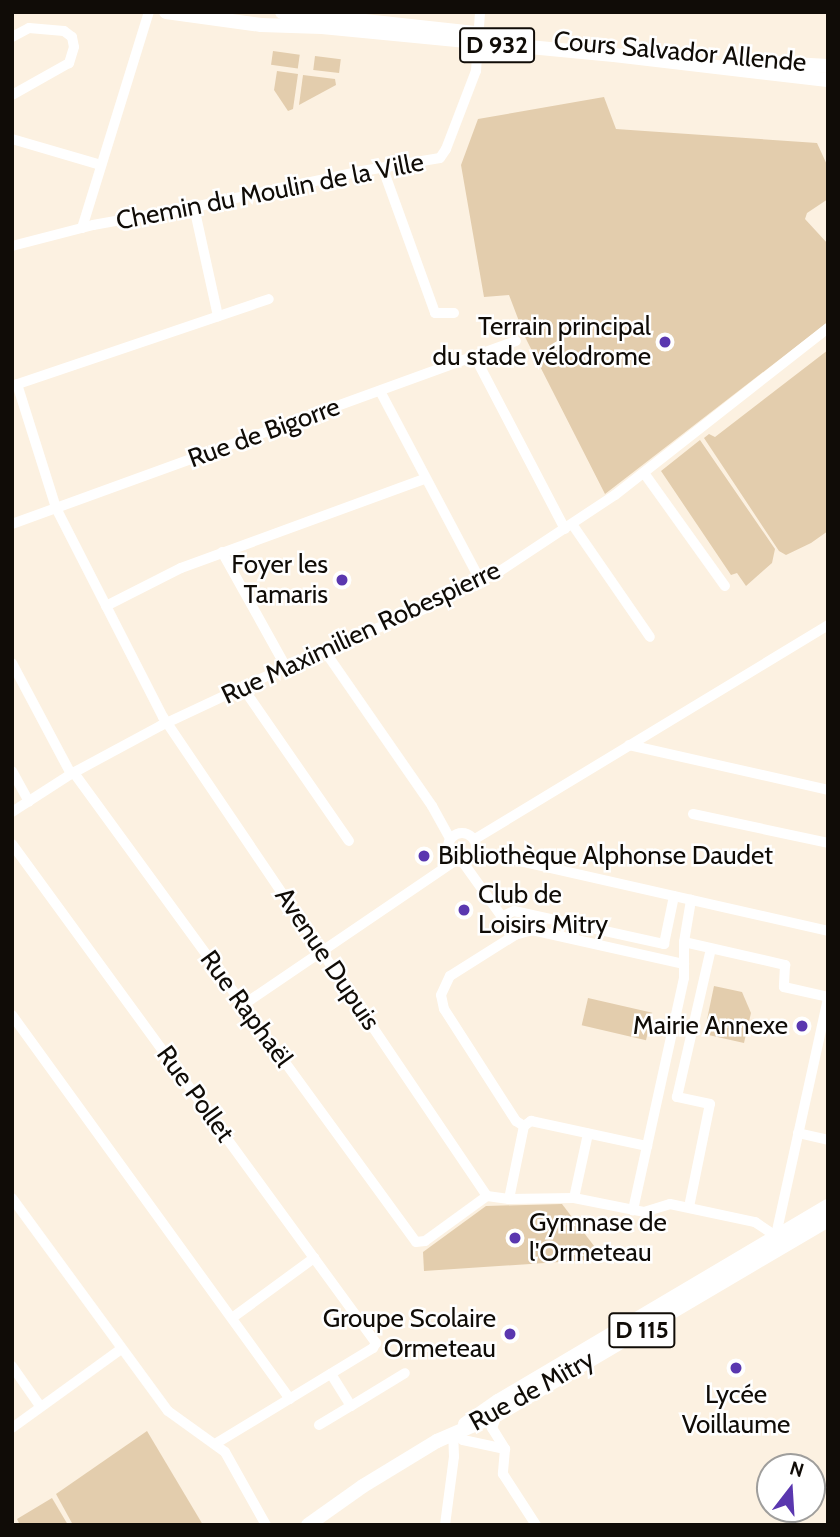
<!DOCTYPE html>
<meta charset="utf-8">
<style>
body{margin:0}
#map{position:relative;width:840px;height:1537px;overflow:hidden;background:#fcf1e1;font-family:Cabin,sans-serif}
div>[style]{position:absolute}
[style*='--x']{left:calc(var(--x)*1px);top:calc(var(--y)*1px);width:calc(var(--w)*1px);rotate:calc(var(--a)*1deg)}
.green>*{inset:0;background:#e3cdad;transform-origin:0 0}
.minor>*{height:10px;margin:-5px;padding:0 5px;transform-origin:5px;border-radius:5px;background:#fff}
.minor>.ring{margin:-5px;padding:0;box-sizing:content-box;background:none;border:10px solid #fff;border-radius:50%}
.major>*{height:14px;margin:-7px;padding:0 7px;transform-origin:7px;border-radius:7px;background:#fff}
.dots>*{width:19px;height:19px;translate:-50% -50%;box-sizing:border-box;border:4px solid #fff;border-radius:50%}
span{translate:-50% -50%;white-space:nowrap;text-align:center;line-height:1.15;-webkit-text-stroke:5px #fff;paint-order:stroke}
.shield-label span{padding:2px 5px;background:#fff;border:2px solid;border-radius:5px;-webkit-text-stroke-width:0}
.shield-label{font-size:24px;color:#100c07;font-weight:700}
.street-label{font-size:26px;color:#100c07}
.poi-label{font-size:26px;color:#100c07}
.right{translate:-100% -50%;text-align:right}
.left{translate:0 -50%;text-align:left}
.frame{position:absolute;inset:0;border:14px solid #100c07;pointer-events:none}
.north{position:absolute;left:756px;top:1453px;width:70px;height:70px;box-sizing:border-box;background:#fff;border:2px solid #9f9e9c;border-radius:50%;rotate:17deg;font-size:19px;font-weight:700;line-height:28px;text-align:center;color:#100c07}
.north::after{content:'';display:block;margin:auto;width:24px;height:32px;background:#5a37af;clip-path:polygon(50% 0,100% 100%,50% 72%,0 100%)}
</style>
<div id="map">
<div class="green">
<i style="left:273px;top:51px;width:27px;height:14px;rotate:8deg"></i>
<i style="left:315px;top:56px;width:26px;height:14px;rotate:7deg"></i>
<i style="clip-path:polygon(277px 71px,298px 74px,293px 109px,288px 111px,274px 90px)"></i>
<i style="clip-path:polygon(303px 75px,335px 79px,336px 85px,299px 105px)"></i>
<i style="clip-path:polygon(604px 97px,616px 129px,817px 143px,828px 167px,828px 199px,807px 213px,805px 219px,828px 244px,828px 322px,605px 494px,525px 337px,509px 295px,484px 297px,461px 165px,478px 119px)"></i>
<i style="clip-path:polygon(828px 350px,828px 531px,811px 543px,786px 555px,779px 551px,704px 438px,709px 434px,715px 437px)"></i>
<i style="clip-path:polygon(700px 440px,775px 549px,772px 563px,746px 586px,737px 573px,731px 575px,661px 471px)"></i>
<i style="clip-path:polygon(714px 986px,742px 992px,751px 1013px,744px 1043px,704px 1034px)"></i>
<i style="left:588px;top:998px;width:66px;height:28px;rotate:13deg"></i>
<i style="clip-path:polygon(562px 1204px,604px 1259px,424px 1271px,423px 1252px,486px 1206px)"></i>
<i style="clip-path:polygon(147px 1431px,203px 1525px,73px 1525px,56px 1494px)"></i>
<i style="clip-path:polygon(52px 1498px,68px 1525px,20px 1525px,17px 1519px)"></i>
</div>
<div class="minor">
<i style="--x:12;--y:37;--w:19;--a:-28"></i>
<i style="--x:29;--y:28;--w:35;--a:5"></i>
<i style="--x:64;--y:31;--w:10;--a:37"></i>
<i style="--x:72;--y:37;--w:10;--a:79"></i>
<i style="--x:74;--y:47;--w:17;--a:107"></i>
<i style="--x:69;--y:63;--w:65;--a:150.7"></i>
<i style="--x:12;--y:139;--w:93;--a:16.3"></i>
<i style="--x:383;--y:169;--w:153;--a:70.1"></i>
<i style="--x:435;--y:313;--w:19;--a:0"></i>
<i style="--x:194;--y:207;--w:112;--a:77.6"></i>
<i style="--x:82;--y:228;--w:226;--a:-72.8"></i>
<i style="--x:12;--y:246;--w:84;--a:-14.5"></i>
<i style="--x:93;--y:225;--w:103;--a:-10.1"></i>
<i style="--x:194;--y:207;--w:172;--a:-12.1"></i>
<i style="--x:362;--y:171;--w:79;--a:-9.5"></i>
<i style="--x:440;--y:158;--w:11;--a:-56"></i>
<i style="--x:446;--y:149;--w:84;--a:-69"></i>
<i style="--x:476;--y:71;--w:59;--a:-86.1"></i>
<i style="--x:475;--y:357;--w:194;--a:62.4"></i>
<i style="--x:17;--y:384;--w:130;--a:72.5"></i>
<i style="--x:56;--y:508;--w:235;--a:62.9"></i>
<i style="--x:163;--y:717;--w:578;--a:55.93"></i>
<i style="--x:12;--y:386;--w:271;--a:-18.7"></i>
<i style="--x:380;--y:391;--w:216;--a:62.1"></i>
<i style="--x:644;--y:473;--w:139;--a:54.4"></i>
<i style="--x:12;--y:524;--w:536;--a:-19.96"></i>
<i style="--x:572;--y:524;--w:137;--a:55.4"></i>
<i style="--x:222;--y:552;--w:132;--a:60.9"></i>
<i style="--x:106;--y:606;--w:84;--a:-26.9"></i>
<i style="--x:181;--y:568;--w:259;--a:-20.1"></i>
<i style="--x:324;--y:650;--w:190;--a:55.3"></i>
<i style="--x:432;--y:806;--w:37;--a:61"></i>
<i style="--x:12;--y:663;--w:126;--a:62"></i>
<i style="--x:243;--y:688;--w:186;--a:55.3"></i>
<i style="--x:629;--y:745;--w:204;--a:12.7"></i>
<i style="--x:12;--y:771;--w:35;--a:61"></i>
<i style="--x:74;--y:773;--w:580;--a:53.9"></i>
<i style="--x:416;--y:1242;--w:9;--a:-6"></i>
<i style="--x:425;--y:1241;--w:77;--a:-36"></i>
<i style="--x:12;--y:812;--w:70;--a:-32.8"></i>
<i style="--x:71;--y:774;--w:101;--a:-28.3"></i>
<i style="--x:160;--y:726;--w:170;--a:-25.1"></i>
<i style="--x:314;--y:654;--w:124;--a:-22.2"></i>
<i style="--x:429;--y:607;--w:80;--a:-26.9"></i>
<i style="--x:500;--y:571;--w:138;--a:-33.5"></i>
<i style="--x:615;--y:495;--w:271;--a:-38.1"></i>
<i style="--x:693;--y:814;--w:138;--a:12.1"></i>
<i class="ring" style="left:448px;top:833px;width:18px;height:18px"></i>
<i style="--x:475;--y:839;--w:413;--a:-31.2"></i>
<i style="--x:12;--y:844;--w:618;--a:53.89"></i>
<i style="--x:376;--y:1343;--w:6;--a:121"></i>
<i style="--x:373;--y:1348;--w:183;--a:148.7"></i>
<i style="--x:476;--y:851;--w:361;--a:12.8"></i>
<i style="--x:462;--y:861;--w:91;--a:54.4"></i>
<i style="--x:501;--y:917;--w:14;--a:-25"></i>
<i style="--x:514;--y:911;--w:154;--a:12.4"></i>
<i style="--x:664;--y:944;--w:49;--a:-78.2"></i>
<i style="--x:684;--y:942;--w:104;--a:12.8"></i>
<i style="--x:785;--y:965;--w:22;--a:93"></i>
<i style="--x:784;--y:987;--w:45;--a:12.8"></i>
<i style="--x:684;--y:964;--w:22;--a:-90"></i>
<i style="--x:684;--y:942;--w:43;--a:-80.5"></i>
<i style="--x:243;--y:1005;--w:258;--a:-34.2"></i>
<i style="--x:12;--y:1015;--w:474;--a:54.1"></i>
<i style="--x:524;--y:1126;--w:9;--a:-148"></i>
<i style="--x:516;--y:1121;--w:133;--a:-122.7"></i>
<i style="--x:444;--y:1009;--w:14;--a:-102"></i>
<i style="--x:441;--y:995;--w:21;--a:-65"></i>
<i style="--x:450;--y:976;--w:77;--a:-32.2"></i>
<i style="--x:515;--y:935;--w:18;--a:-16"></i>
<i style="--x:532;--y:930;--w:156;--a:12.6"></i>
<i style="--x:684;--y:964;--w:14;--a:90"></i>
<i style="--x:684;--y:978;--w:238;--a:102.4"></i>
<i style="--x:524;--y:1126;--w:9;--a:-36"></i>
<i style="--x:531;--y:1121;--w:119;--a:12.2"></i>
<i style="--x:798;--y:1133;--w:31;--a:13"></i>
<i style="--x:487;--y:1196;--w:22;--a:8"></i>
<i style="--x:509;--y:1199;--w:65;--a:-0.9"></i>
<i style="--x:574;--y:1198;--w:71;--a:11.3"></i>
<i style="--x:644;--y:1212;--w:27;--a:-17"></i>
<i style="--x:670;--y:1204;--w:87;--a:12"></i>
<i style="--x:755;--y:1222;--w:32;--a:34"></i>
<i style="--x:12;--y:1198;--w:264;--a:53.8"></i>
<i style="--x:168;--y:1411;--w:70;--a:35.7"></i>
<i style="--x:225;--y:1452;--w:84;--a:60.7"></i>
<i style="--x:574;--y:1198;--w:66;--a:-77.7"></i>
<i style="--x:509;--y:1199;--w:75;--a:-78.4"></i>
<i style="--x:689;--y:1207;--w:105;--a:-78.5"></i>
<i style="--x:710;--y:1104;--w:34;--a:-168"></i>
<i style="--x:677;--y:1097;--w:152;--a:-77.1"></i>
<i style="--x:776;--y:1235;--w:242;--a:-77.6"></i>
<i style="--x:232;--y:1318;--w:102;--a:-36.2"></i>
<i style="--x:12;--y:1366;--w:49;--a:55"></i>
<i style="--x:351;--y:1406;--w:63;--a:-31.4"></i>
<i style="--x:497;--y:1415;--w:14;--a:111"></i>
<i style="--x:492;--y:1428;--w:25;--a:58"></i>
<i style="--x:505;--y:1449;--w:25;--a:95"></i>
<i style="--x:503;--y:1474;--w:61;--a:57.1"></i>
<i style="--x:319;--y:1425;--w:37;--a:-31"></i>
<i style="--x:351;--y:1406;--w:38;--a:-122"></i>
<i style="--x:12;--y:1428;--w:135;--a:-35.9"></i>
<i style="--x:453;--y:1433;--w:12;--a:35"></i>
<i style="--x:463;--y:1440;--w:43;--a:12.1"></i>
<i style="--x:445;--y:1525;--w:69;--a:-82.5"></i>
<i style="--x:454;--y:1457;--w:24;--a:-92"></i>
</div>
<div class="major">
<i style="--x:166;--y:12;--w:96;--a:7.8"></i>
<i style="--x:261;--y:25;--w:61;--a:1.9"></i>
<i style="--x:322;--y:27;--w:293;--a:5.5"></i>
<i style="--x:614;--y:55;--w:215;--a:6.7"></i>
<i style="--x:282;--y:12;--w:242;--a:6.2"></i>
<i style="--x:742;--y:61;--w:86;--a:3.3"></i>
<i style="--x:465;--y:1424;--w:40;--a:-34.9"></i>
<i style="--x:498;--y:1401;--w:383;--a:-30.6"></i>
<i style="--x:308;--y:1525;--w:67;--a:-35.3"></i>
<i style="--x:363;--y:1486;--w:87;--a:-31.3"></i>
<i style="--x:437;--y:1441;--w:65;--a:-23.4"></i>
<i style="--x:497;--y:1415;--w:384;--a:-30.5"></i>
</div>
<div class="dots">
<i style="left:665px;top:342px;background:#5a37af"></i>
<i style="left:342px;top:580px;background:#5a37af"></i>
<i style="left:424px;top:856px;background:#5a37af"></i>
<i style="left:464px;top:910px;background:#5a37af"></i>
<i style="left:802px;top:1026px;background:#5a37af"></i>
<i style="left:515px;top:1238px;background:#5a37af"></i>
<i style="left:510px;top:1334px;background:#5a37af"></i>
<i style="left:736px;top:1368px;background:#5a37af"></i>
</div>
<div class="shield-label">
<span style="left:497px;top:45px">D 932</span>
<span style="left:642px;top:1330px">D 115</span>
</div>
<div class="street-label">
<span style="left:680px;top:52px;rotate:5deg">Cours Salvador Allende</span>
<span style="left:270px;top:192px;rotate:-11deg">Chemin du Moulin de la Ville</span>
<span style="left:264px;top:433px;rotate:-20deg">Rue de Bigorre</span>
<span style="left:361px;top:633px;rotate:-25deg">Rue Maximilien Robespierre</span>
<span style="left:327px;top:959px;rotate:56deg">Avenue Dupuis</span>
<span style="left:246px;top:1009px;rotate:54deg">Rue Raphaël</span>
<span style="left:195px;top:1094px;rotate:54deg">Rue Pollet</span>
<span style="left:532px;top:1391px;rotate:-29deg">Rue de Mitry</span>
</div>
<div class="poi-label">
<span class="right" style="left:651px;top:342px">Terrain principal<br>du stade vélodrome</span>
<span class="right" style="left:328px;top:580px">Foyer les<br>Tamaris</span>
<span class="left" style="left:438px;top:856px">Bibliothèque Alphonse Daudet</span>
<span class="left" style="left:478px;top:910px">Club de<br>Loisirs Mitry</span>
<span class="right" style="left:788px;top:1026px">Mairie Annexe</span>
<span class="left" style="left:529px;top:1238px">Gymnase de<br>l'Ormeteau</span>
<span class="right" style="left:496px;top:1334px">Groupe Scolaire<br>Ormeteau</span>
<span style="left:736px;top:1410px">Lycée<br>Voillaume</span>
</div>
<div class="frame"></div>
<div class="north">N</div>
</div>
